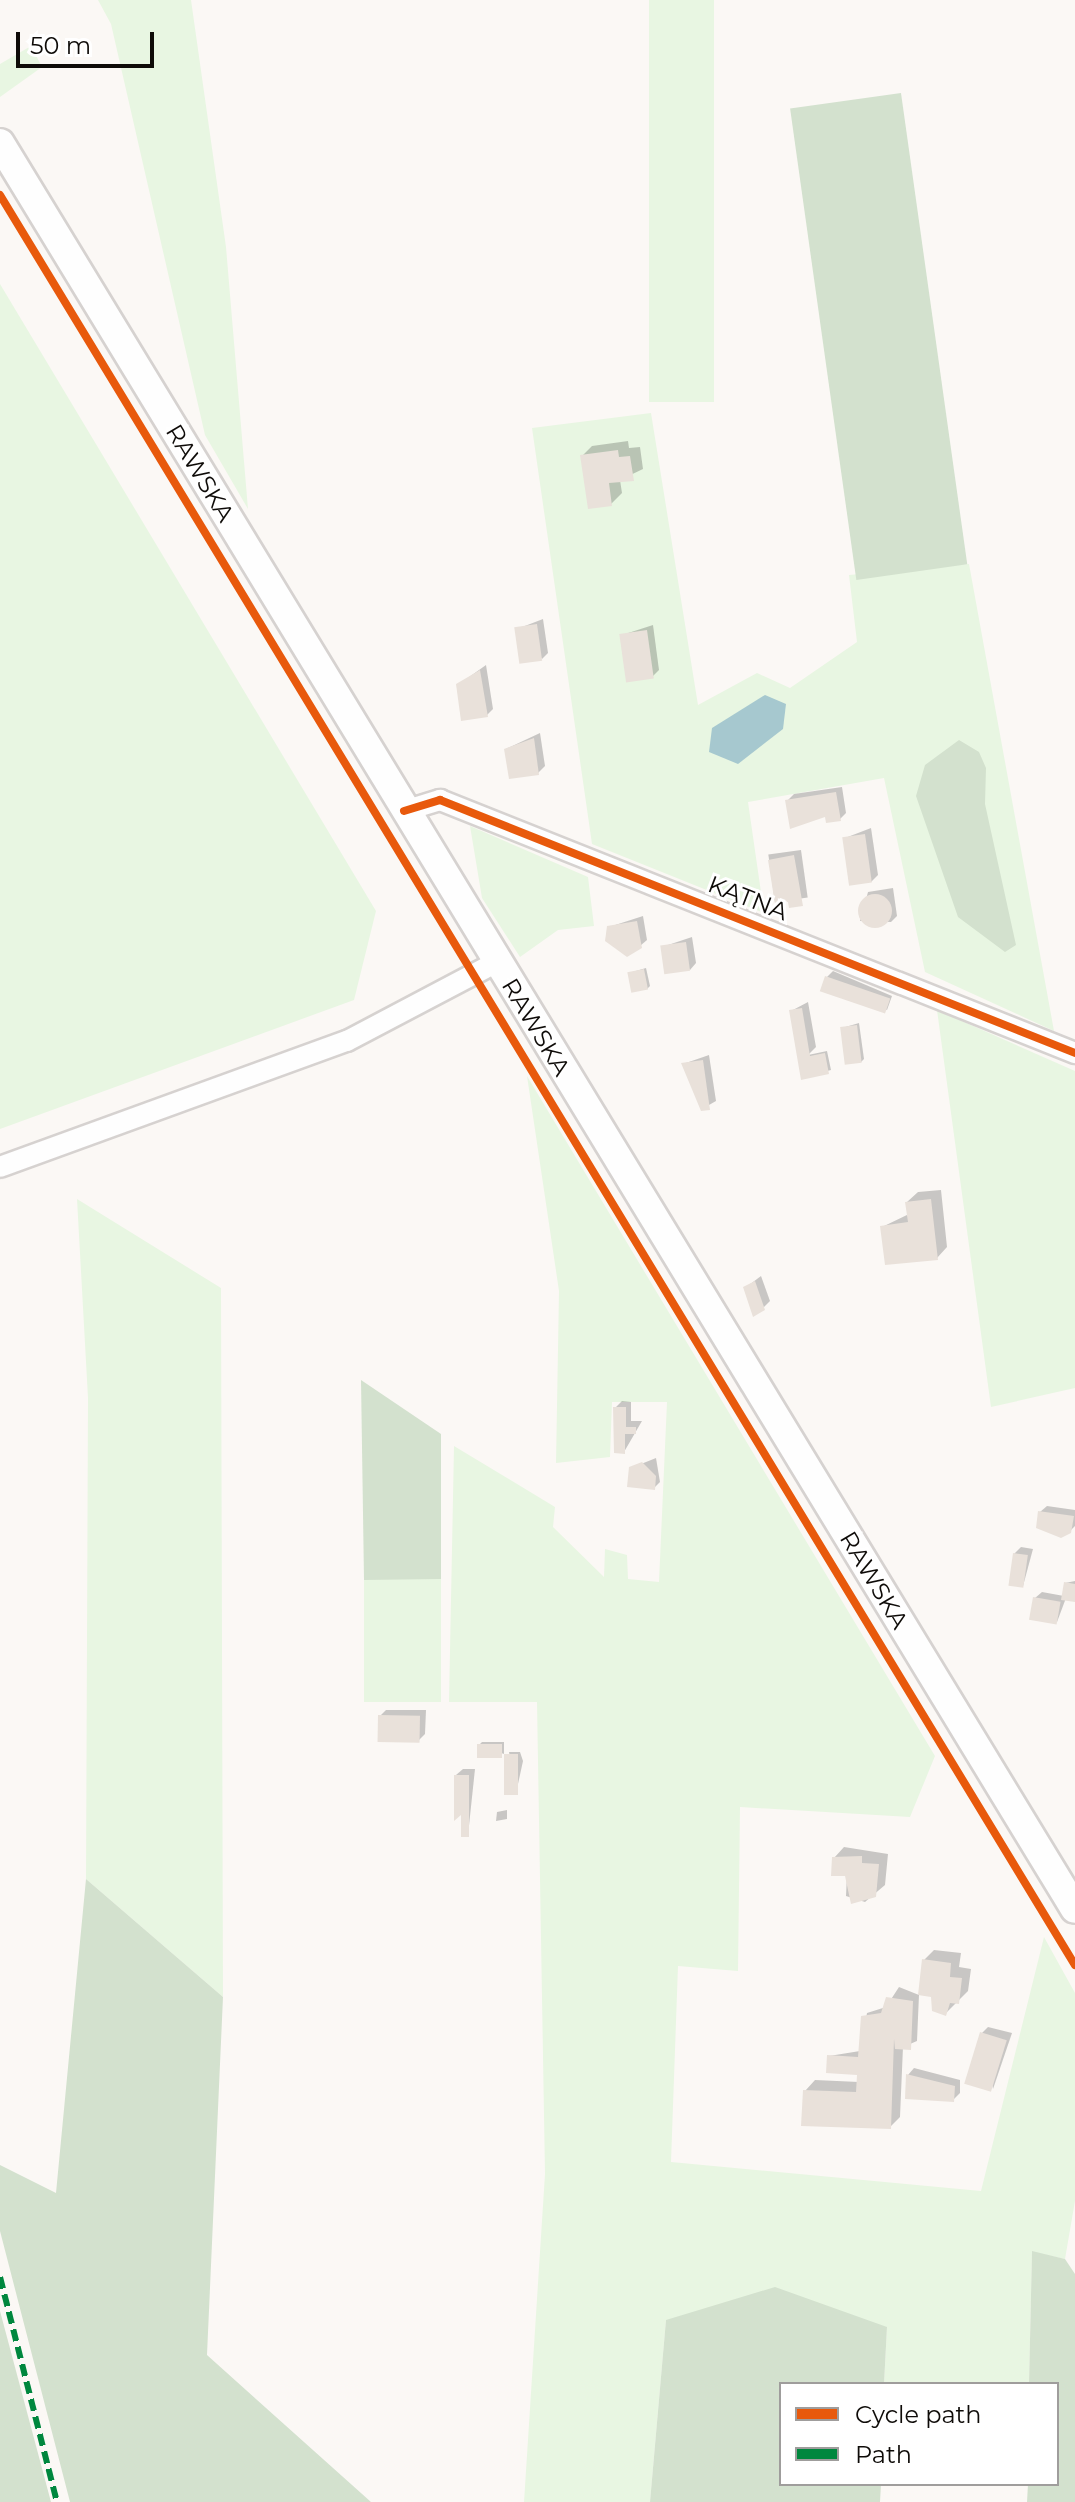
<!DOCTYPE html>
<meta charset="utf-8">
<style>
body{margin:0}
#map{position:relative;width:1075px;height:2502px;overflow:hidden;background:#fbf8f5;font-family:Montserrat,sans-serif}
div>[style]{position:absolute}
[style*='--x']{left:calc(var(--x)*1px);top:calc(var(--y)*1px);width:calc(var(--w)*1px);rotate:calc(var(--a)*1deg)}
.green>*{inset:0;background:#e8f6e2;transform-origin:0 0}
.forest>*{inset:0;background:#d3e1ce;transform-origin:0 0}
.water>*{inset:0;background:#a6c8cf}
.shadow>*{inset:0;background:#0003;transform-origin:0 0}
.building>*{inset:0;background:#e9e1da;transform-origin:0 0}
.round{border-radius:50%}
.roads{filter:drop-shadow(2px 0 #d6d2d0) drop-shadow(-2px 0 #d6d2d0) drop-shadow(0 2px #d6d2d0) drop-shadow(0 -2px #d6d2d0)}
.minor>*{height:20px;margin:-10px;padding:0 10px;transform-origin:10px;border-radius:10px;background:#fefefe}
.secondary>*{height:28px;margin:-14px;padding:0 14px;transform-origin:14px;border-radius:14px;background:#fefefe}
.quiet>*{height:6px;margin-top:-3px;transform-origin:0;background:repeating-linear-gradient(90deg,#00873e 0 12px,transparent 0 18px)}
.cycleway>*{height:8px;margin:-4px;padding:0 4px;transform-origin:4px;border-radius:4px;background:#e8590c}
span{translate:-50% -50%;white-space:nowrap;text-align:center;line-height:1.15;-webkit-text-stroke:6px #fff;paint-order:stroke}
.street-label{font-size:24px;color:#0e0b08}
.legend{position:absolute;left:779px;top:2382px;width:280px;height:104px;box-sizing:border-box;background:#fff;border:2px solid #9f9d9c;margin:0;padding:10px 14px;list-style:none;font-size:24px;color:#0e0b08}
.legend li{display:flex;align-items:center;gap:16px;height:40px}
.legend b{width:40px;border:2px solid #9f9d9c}
.scale{position:absolute;left:16px;top:32px;width:138px;height:36px;box-sizing:border-box;border:4px solid #0e0b08;border-top:0;padding-left:10px;font-size:24px;line-height:28px;white-space:nowrap;color:#0e0b08;-webkit-text-stroke:6px #fff;paint-order:stroke}
</style>
<div id="map">
<div class="green">
<i style="clip-path:polygon(98px 0,191px 0,226px 247px,248px 509px,205px 435px,111px 24px)"></i>
<i style="left:649px;top:0;width:65px;height:402px"></i>
<i style="clip-path:polygon(31px 46px,42px 67px,0 97px,0 64px)"></i>
<i style="clip-path:polygon(0 284px,376px 911px,354px 1000px,0 1129px)"></i>
<i style="clip-path:polygon(651px 413px,698px 705px,757px 673px,790px 688px,857px 642px,849px 575px,969px 564px,1054px 1031px,925px 972px,884px 778px,748px 802px,764px 913px,592px 844px,532px 428px)"></i>
<i style="clip-path:polygon(470px 826px,588px 877px,594px 926px,558px 930px,520px 957px,482px 898px)"></i>
<i style="clip-path:polygon(937px 1010px,1075px 1071px,1075px 1388px,991px 1407px)"></i>
<i style="clip-path:polygon(527px 1076px,935px 1756px,910px 1817px,740px 1807px,738px 1971px,678px 1966px,671px 2162px,981px 2191px,1044px 1937px,1075px 1993px,1075px 2201px,1065px 2259px,1032px 2252px,1029px 2384px,884px 2384px,887px 2327px,666px 2320px,650px 2502px,524px 2502px,545px 2174px,537px 1702px,449px 1702px,454px 1446px,555px 1507px,553px 1527px,604px 1577px,605px 1549px,627px 1555px,628px 1579px,659px 1582px,667px 1402px,612px 1402px,610px 1457px,556px 1463px,559px 1291px)"></i>
<i style="clip-path:polygon(77px 1199px,221px 1288px,223px 1997px,86px 1879px,88px 1398px)"></i>
<i style="left:441px;top:1579px;width:123px;height:77px;rotate:90deg"></i>
</div>
<div class="forest">
<i style="left:901px;top:93px;width:476px;height:112px;rotate:82deg"></i>
<i style="clip-path:polygon(959px 740px,979px 752px,986px 768px,985px 804px,1016px 945px,1005px 952px,958px 917px,916px 796px,925px 765px)"></i>
<i style="clip-path:polygon(361px 1380px,441px 1434px,441px 1579px,364px 1580px)"></i>
<i style="clip-path:polygon(86px 1879px,223px 1997px,207px 2355px,371px 2502px,70px 2502px,0 2231px,0 2165px,56px 2193px)"></i>
<i style="clip-path:polygon(1032px 2251px,1065px 2259px,1075px 2274px,1075px 2502px,1027px 2502px,1028px 2484px,1057px 2484px,1057px 2384px,1029px 2384px)"></i>
<i style="clip-path:polygon(775px 2287px,887px 2327px,884px 2384px,781px 2384px,781px 2484px,881px 2484px,880px 2502px,650px 2502px,666px 2320px)"></i>
<i style="clip-path:polygon(0 2311px,51px 2502px,0 2502px)"></i>
</div>
<div class="water">
<i style="clip-path:polygon(765px 695px,786px 704px,783px 729px,738px 764px,709px 752px,712px 728px)"></i>
</div>
<div class="shadow">
<i style="clip-path:polygon(628px 441px,629px 448px,640px 447px,643px 469px,620px 480px,622px 493px,611px 504px,582px 456px,592px 446px)"></i>
<i style="clip-path:polygon(543px 619px,548px 653px,542px 659px,517px 629px)"></i>
<i style="clip-path:polygon(653px 625px,659px 670px,653px 676px,622px 635px)"></i>
<i style="clip-path:polygon(486px 665px,493px 709px,487px 715px,458px 685px)"></i>
<i style="clip-path:polygon(540px 733px,545px 766px,538px 773px,506px 749px)"></i>
<i style="clip-path:polygon(842px 787px,846px 813px,840px 819px,827px 814px,791px 827px,787px 801px,794px 794px)"></i>
<i style="clip-path:polygon(871px 828px,878px 875px,871px 882px,845px 838px)"></i>
<i style="left:801px;top:850px;width:48px;height:33px;rotate:82deg"></i>
<i style="clip-path:polygon(893px 888px,897px 916px,891px 922px,860px 921px,868px 892px)"></i>
<i style="clip-path:polygon(643px 916px,647px 940px,640px 946px,609px 927px)"></i>
<i style="clip-path:polygon(692px 937px,696px 963px,690px 970px,662px 947px)"></i>
<i style="clip-path:polygon(646px 968px,650px 986px,647px 989px,629px 973px)"></i>
<i style="clip-path:polygon(833px 971px,892px 996px,887px 1010px,827px 977px)"></i>
<i style="clip-path:polygon(808px 1002px,816px 1047px,808px 1055px,827px 1051px,831px 1070px,803px 1077px,791px 1011px)"></i>
<i style="clip-path:polygon(859px 1023px,864px 1059px,861px 1062px,842px 1028px)"></i>
<i style="clip-path:polygon(709px 1055px,716px 1101px,702px 1109px,683px 1064px)"></i>
<i style="clip-path:polygon(941px 1190px,947px 1247px,937px 1258px,882px 1227px,909px 1214px,907px 1202px,918px 1192px)"></i>
<i style="clip-path:polygon(761px 1276px,770px 1301px,763px 1308px,745px 1288px)"></i>
<i style="clip-path:polygon(622px 1401px,631px 1402px,631px 1421px,642px 1421px,624px 1452px,615px 1408px)"></i>
<i style="clip-path:polygon(656px 1458px,660px 1482px,654px 1488px,631px 1468px)"></i>
<i style="clip-path:polygon(1047px 1506px,1075px 1510px,1075px 1526px,1070px 1531px,1040px 1512px)"></i>
<i style="clip-path:polygon(1021px 1547px,1033px 1549px,1023px 1586px,1014px 1554px)"></i>
<i style="clip-path:polygon(1075px 1581px,1075px 1600px,1066px 1598px,1057px 1622px,1035px 1598px,1042px 1592px,1064px 1596px,1065px 1583px)"></i>
<i style="clip-path:polygon(386px 1710px,426px 1710px,425px 1734px,418px 1741px,380px 1716px)"></i>
<i style="clip-path:polygon(482px 1742px,504px 1742px,504px 1754px,479px 1745px)"></i>
<i style="clip-path:polygon(509px 1752px,520px 1752px,523px 1761px,516px 1793px)"></i>
<i style="clip-path:polygon(463px 1769px,475px 1769px,468px 1835px,456px 1775px)"></i>
<i style="clip-path:polygon(507px 1810px,507px 1819px,496px 1821px,497px 1812px)"></i>
<i style="clip-path:polygon(844px 1847px,888px 1854px,885px 1885px,865px 1902px,846px 1896px,847px 1874px,834px 1858px)"></i>
<i style="clip-path:polygon(934px 1950px,961px 1953px,959px 1967px,971px 1969px,968px 1991px,945px 2014px,924px 1960px)"></i>
<i style="clip-path:polygon(899px 1987px,919px 1995px,917px 2041px,903px 2047px,900px 2117px,890px 2127px,805px 2091px,815px 2080px,859px 2082px,859px 2073px,829px 2056px,860px 2051px,867px 2013px,886px 2007px)"></i>
<i style="clip-path:polygon(988px 2027px,1012px 2033px,993px 2089px,982px 2033px)"></i>
<i style="clip-path:polygon(914px 2068px,960px 2080px,960px 2093px,953px 2100px,908px 2075px)"></i>
</div>
<div class="building">
<i style="clip-path:polygon(618px 450px,619px 457px,630px 456px,634px 481px,609px 483px,612px 506px,588px 509px,580px 455px)"></i>
<i style="left:537px;top:624px;width:37px;height:23px;rotate:82deg"></i>
<i style="left:647px;top:630px;width:49px;height:28px;rotate:82deg"></i>
<i style="clip-path:polygon(480px 670px,488px 717px,461px 721px,456px 684px)"></i>
<i style="clip-path:polygon(534px 738px,539px 775px,509px 779px,504px 749px)"></i>
<i style="clip-path:polygon(836px 792px,841px 821px,826px 823px,825px 817px,790px 829px,785px 800px)"></i>
<i style="left:865px;top:834px;width:49px;height:23px;rotate:82deg"></i>
<i style="clip-path:polygon(794px 855px,803px 906px,789px 908px,788px 902px,775px 904px,768px 860px)"></i>
<i class="round" style="left:858px;top:894px;width:34px;height:34px"></i>
<i style="clip-path:polygon(637px 921px,642px 948px,627px 957px,605px 941px,607px 926px)"></i>
<i style="left:686px;top:942px;width:29px;height:26px;rotate:82deg"></i>
<i style="left:644px;top:969px;width:21px;height:17px;rotate:79deg"></i>
<i style="left:825px;top:976px;width:69px;height:16px;rotate:19deg"></i>
<i style="clip-path:polygon(802px 1008px,810px 1056px,825px 1053px,829px 1074px,801px 1080px,789px 1010px)"></i>
<i style="left:857px;top:1025px;width:38px;height:17px;rotate:83deg"></i>
<i style="clip-path:polygon(703px 1060px,710px 1110px,701px 1111px,681px 1063px)"></i>
<i style="clip-path:polygon(931px 1199px,938px 1260px,885px 1265px,880px 1226px,908px 1222px,905px 1202px)"></i>
<i style="clip-path:polygon(755px 1281px,765px 1310px,753px 1317px,743px 1287px)"></i>
<i style="clip-path:polygon(613px 1407px,626px 1407px,626px 1427px,636px 1427px,636px 1434px,625px 1434px,625px 1454px,614px 1453px)"></i>
<i style="clip-path:polygon(642px 1462px,656px 1476px,655px 1490px,627px 1487px,629px 1467px)"></i>
<i style="clip-path:polygon(1038px 1511px,1074px 1516px,1071px 1533px,1061px 1538px,1036px 1528px)"></i>
<i style="left:1013px;top:1553px;width:15px;height:33px;rotate:8deg"></i>
<i style="clip-path:polygon(1064px 1582px,1075px 1584px,1075px 1602px,1061px 1600px)"></i>
<i style="left:1033px;top:1597px;width:28px;height:23px;rotate:10deg"></i>
<i style="left:378px;top:1715px;width:42px;height:27px;rotate:1deg"></i>
<i style="left:477px;top:1744px;width:25px;height:14px"></i>
<i style="left:504px;top:1754px;width:14px;height:41px"></i>
<i style="clip-path:polygon(454px 1775px,469px 1775px,469px 1837px,461px 1837px,461px 1815px,454px 1821px)"></i>
<i style="clip-path:polygon(862px 1856px,862px 1863px,879px 1864px,876px 1897px,851px 1904px,845px 1876px,831px 1876px,832px 1857px)"></i>
<i style="clip-path:polygon(922px 1959px,951px 1963px,950px 1977px,962px 1978px,959px 2004px,950px 2003px,946px 2016px,932px 2011px,931px 1997px,918px 1995px)"></i>
<i style="clip-path:polygon(886px 1997px,913px 2001px,911px 2050px,895px 2049px,894px 2039px,891px 2129px,801px 2126px,803px 2090px,856px 2092px,857px 2075px,826px 2073px,827px 2055px,858px 2057px,861px 2016px,881px 2013px)"></i>
<i style="left:980px;top:2032px;width:28px;height:54px;rotate:17deg"></i>
<i style="clip-path:polygon(906px 2074px,955px 2086px,954px 2102px,905px 2099px)"></i>
</div>
<div class="roads">
<div class="minor">
<i style="--x:404;--y:811;--w:38;--a:-17"></i>
<i style="--x:440;--y:800;--w:684;--a:21.72"></i>
<i style="--x:0;--y:1167;--w:369;--a:-20"></i>
<i style="--x:347;--y:1041;--w:170;--a:-27.8"></i>
</div>
<div class="secondary">
<i style="--x:0;--y:143;--w:2067;--a:58.67"></i>
</div>
</div>
<div class="quiet">
<i style="--x:0;--y:2277;--w:232;--a:75.8"></i>
</div>
<div class="cycleway">
<i style="--x:0;--y:195;--w:2071;--a:58.73"></i>
<i style="--x:404;--y:811;--w:38;--a:-17"></i>
<i style="--x:440;--y:800;--w:684;--a:21.72"></i>
</div>
<div class="street-label">
<span style="left:200px;top:473px;rotate:59deg">RAWSKA</span>
<span style="left:748px;top:898px;rotate:21deg">KĄTNA</span>
<span style="left:536px;top:1027px;rotate:59deg">RAWSKA</span>
<span style="left:874px;top:1580px;rotate:59deg">RAWSKA</span>
</div>
<ul class="legend">
<li><b style="height:10px;background:#e8590c"></b>Cycle path</li>
<li><b style="height:10px;background:#00873e"></b>Path</li>
</ul>
<div class="scale">50 m</div>
</div>
